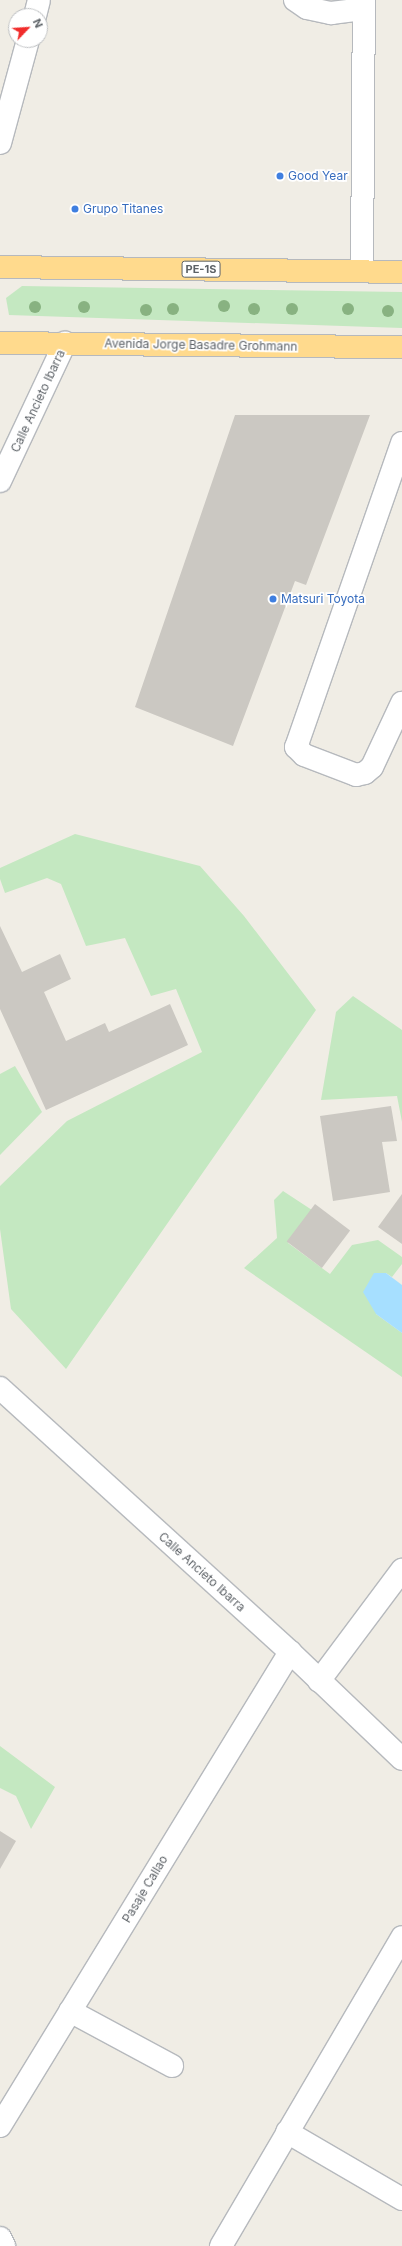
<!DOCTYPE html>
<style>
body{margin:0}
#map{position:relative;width:402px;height:2246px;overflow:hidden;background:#f0ede5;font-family:Inter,sans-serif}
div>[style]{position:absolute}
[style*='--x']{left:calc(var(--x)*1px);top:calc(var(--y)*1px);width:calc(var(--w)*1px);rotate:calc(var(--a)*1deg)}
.green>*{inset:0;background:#c4e8c1}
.water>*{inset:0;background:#a6dfff}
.building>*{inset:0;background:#cbc8c2;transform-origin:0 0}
.roads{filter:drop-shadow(1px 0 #b6b9bd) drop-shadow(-1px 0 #b6b9bd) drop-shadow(0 1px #b6b9bd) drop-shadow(0 -1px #b6b9bd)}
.minor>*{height:22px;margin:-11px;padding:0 11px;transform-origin:11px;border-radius:11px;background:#fff}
.highway>*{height:22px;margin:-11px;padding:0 11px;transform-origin:11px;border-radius:11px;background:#ffda8d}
.trees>*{width:12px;height:12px;margin:-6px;border-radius:50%;background:#88b281}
.dots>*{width:11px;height:11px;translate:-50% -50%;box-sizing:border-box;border:2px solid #fff;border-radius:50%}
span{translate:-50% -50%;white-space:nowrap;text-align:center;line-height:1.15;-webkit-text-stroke:3.5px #fff;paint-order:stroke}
.shield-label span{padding:1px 3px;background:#fff;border:1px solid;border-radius:3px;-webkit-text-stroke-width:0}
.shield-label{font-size:11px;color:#5d6267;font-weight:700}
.shop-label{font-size:12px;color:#366cbe}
.left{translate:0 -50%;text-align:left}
.street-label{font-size:12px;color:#5d6267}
.north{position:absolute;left:8px;top:8px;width:40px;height:40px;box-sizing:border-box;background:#fff;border:1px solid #bec0c2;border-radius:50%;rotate:65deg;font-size:11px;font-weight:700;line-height:16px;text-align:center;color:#5d6267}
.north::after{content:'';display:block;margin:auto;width:14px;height:18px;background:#f12c2b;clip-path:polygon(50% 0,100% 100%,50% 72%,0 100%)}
</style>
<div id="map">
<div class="green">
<i style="clip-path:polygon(22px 286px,402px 292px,402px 328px,9px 315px,6px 298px)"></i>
<i style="clip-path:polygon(75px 834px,200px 866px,244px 916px,316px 1010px,66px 1369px,11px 1309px,0 1229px,0 1186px,67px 1121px,202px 1052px,176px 989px,151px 996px,125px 938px,86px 946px,61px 884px,47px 878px,5px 893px,0 879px,0 868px)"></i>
<i style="clip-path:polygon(353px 996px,402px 1030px,402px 1122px,397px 1096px,321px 1100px,336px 1012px)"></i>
<i style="clip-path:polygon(15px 1066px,42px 1112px,0 1155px,0 1074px)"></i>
<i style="clip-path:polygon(283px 1191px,312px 1210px,288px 1243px,330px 1274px,352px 1245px,378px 1240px,402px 1257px,402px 1264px,392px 1277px,386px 1273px,376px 1314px,402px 1333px,402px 1377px,244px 1268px,277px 1238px,274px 1200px)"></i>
<i style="clip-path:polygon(0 1746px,55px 1787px,31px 1829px,16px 1796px,0 1788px)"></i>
</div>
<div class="water">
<i style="clip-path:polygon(374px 1273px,386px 1273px,402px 1285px,402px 1333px,376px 1314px,363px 1292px)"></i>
</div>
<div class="building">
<i style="clip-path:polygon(235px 415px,370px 415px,306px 585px,295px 581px,233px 746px,135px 707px)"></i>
<i style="clip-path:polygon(0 926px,22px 972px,60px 954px,71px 979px,44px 992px,66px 1041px,105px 1023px,109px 1032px,170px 1004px,188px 1045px,46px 1110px,0 1009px)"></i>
<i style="clip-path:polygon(391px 1106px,397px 1141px,382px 1142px,390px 1192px,333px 1201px,320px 1116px)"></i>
<i style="clip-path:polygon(402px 1194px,402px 1244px,378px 1227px)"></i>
<i style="left:315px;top:1204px;width:44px;height:47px;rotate:37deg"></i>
<i style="clip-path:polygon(0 1831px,16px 1841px,0 1869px)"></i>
</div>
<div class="roads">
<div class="minor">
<i style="--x:295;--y:0;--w:14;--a:34"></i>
<i style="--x:307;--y:8;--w:25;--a:12"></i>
<i style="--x:331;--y:13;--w:32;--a:-7"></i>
<i style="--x:35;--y:16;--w:16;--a:-76"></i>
<i style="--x:0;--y:143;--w:107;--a:-74.8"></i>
<i style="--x:362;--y:271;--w:271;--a:-89.6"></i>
<i style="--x:402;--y:443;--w:322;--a:109.2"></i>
<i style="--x:296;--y:747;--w:11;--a:45"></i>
<i style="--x:304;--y:755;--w:56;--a:21"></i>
<i style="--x:356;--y:775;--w:9;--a:-13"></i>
<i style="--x:365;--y:773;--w:9;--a:-41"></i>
<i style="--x:372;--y:767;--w:71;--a:-64.9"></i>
<i style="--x:0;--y:481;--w:153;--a:-64.8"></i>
<i style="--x:0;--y:1388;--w:392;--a:42.3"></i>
<i style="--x:290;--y:1652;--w:155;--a:43.7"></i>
<i style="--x:319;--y:1681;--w:139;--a:-53.2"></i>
<i style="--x:70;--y:2011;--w:116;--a:28.3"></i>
<i style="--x:0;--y:2126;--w:556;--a:-58.54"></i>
<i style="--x:287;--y:2132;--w:133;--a:30.2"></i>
<i style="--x:0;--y:2238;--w:9;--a:63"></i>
<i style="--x:221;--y:2246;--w:358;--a:-59.6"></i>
</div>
<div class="highway">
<i style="--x:0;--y:267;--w:402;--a:0.7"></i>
<i style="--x:0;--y:343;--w:402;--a:0.6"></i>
</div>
</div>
<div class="trees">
<i style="left:224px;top:306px"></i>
<i style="left:35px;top:307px"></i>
<i style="left:84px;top:307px"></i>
<i style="left:173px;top:309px"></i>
<i style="left:254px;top:309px"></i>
<i style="left:292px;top:309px"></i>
<i style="left:348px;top:309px"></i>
<i style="left:146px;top:310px"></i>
<i style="left:388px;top:311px"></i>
</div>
<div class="dots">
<i style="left:280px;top:176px;background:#3f7fe0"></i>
<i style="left:75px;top:209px;background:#3f7fe0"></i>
<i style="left:273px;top:599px;background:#3f7fe0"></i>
</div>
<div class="shield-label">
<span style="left:201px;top:269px">PE-1S</span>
</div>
<div class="shop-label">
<span class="left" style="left:288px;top:176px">Good Year</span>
<span class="left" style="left:83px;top:209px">Grupo Titanes</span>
<span class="left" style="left:281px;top:599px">Matsuri Toyota</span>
</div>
<div class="street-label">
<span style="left:201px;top:345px;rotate:1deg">Avenida Jorge Basadre Grohmann</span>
<span style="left:38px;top:401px;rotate:-65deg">Calle Ancieto Ibarra</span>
<span style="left:202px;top:1572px;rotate:42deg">Calle Ancieto Ibarra</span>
<span style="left:145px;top:1889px;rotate:-59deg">Pasaje Callao</span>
</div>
<div class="north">N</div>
</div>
